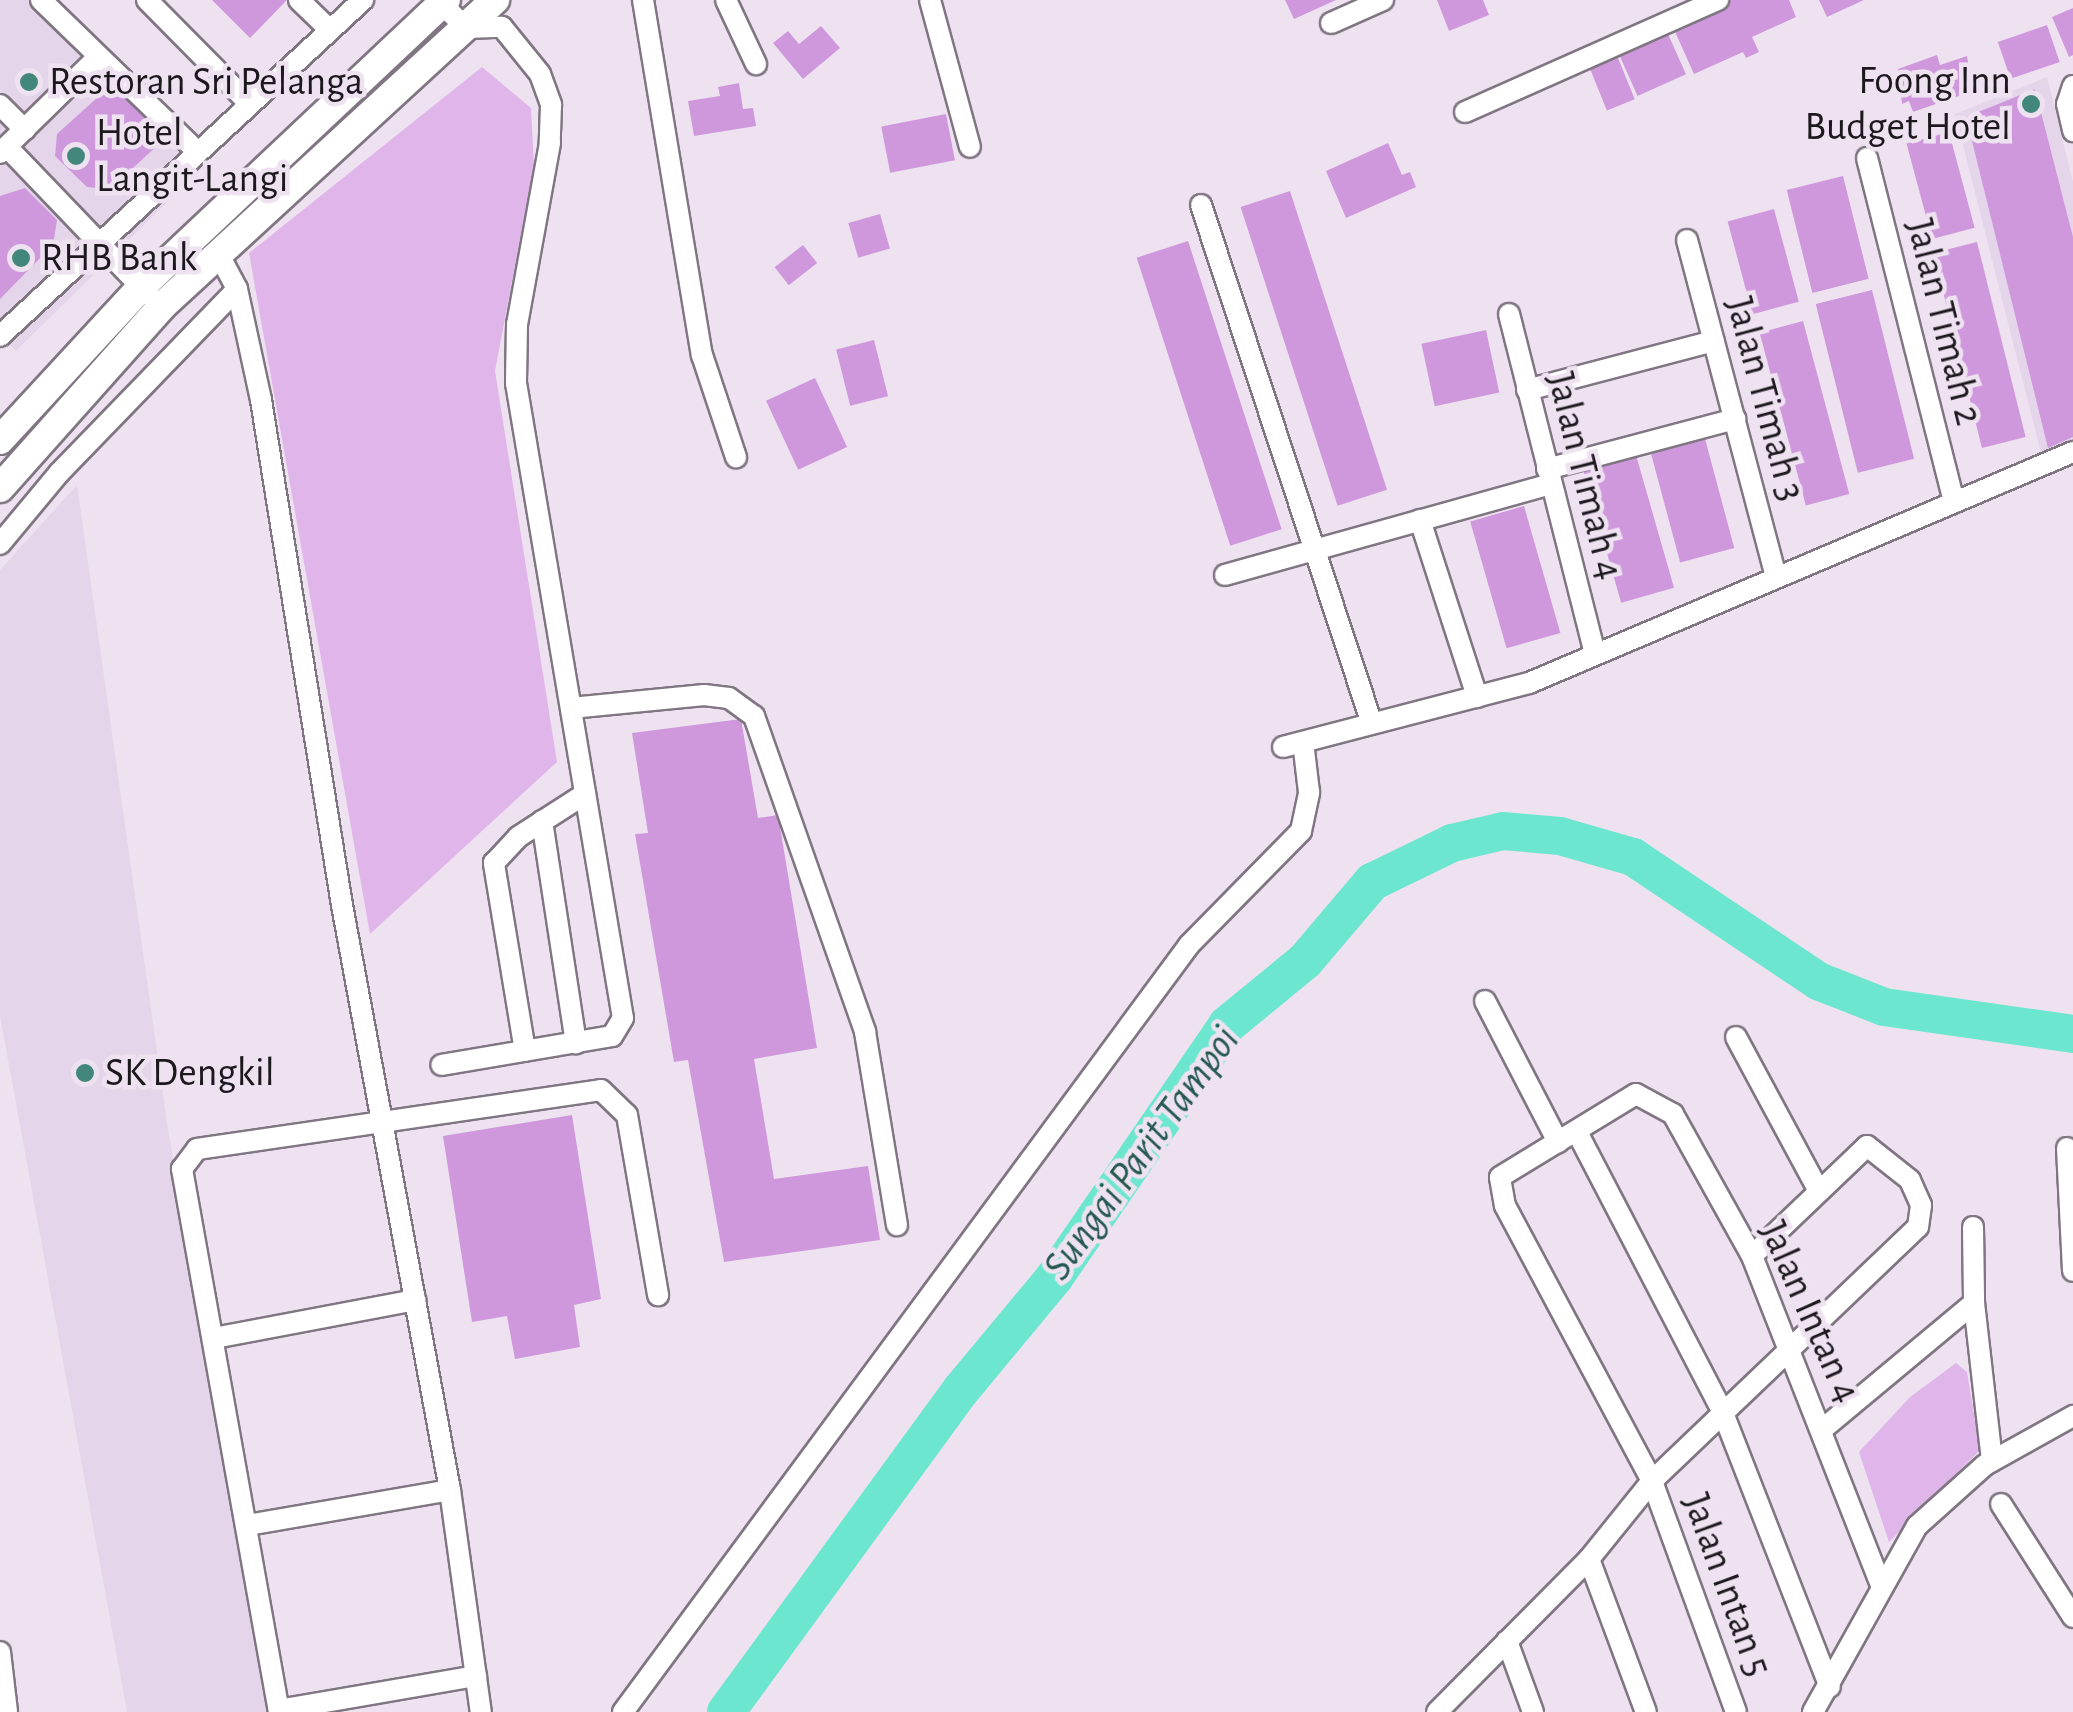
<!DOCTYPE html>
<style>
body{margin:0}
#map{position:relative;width:2073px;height:1712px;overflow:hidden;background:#eee2f1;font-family:"Alegreya Sans",sans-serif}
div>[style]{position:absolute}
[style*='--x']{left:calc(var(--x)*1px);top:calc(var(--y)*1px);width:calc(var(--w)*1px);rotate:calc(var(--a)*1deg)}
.built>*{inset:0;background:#e5d5ea}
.green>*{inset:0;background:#e0b6ea}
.river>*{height:38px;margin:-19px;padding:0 19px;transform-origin:19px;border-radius:19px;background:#6de6d0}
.building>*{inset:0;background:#cf98dd;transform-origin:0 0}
.roads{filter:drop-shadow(2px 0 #807682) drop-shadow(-2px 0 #807682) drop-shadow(0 2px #807682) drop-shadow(0 -2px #807682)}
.minor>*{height:20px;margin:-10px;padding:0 10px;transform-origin:10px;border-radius:10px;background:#fff}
.major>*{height:28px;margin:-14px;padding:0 14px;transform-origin:14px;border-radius:14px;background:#fff}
.dots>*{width:28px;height:28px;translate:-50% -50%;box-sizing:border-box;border:5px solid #eee2f1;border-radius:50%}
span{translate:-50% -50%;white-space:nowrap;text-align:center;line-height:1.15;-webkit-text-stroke:9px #eee2f1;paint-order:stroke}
.poi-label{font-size:40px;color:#1c181d}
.right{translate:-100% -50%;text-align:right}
.left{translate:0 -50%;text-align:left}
.street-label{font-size:40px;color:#1c181d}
.water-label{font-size:42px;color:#24584f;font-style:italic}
</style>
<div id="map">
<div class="built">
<i style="clip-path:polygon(0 0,41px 0,208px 162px,16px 351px,0 336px)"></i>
<i style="clip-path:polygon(2047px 77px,2073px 182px,2073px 444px,2042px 457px,1955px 114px)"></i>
<i style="clip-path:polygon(77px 485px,168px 1129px,271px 1712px,127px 1712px,0 1016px,0 570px)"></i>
</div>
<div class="green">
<i style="clip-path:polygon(482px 67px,531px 108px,534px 165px,495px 371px,557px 762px,370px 934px,249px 253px)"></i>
<i style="clip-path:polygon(1956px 1363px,1967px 1372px,1980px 1450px,1889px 1542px,1859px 1452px,1910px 1397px)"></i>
</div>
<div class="river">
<i style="--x:726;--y:1712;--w:399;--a:-53.9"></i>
<i style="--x:961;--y:1390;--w:146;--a:-50.3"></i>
<i style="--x:1054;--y:1278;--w:306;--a:-55.6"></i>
<i style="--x:1227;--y:1025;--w:101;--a:-39.4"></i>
<i style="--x:1305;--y:961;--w:104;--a:-49.7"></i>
<i style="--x:1372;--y:882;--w:89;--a:-26"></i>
<i style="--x:1452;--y:843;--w:52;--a:-13.2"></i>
<i style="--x:1503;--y:831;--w:57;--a:5"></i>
<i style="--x:1560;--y:836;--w:76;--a:16"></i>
<i style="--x:1633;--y:857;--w:223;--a:33.8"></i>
<i style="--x:1818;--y:981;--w:71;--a:21.5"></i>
<i style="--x:1884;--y:1007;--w:191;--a:8.1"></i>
</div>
<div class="building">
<i style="clip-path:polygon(212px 0,287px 0,250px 38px)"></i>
<i style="clip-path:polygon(1285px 0,1336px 0,1294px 19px)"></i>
<i style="clip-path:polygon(1437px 0,1483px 0,1489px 15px,1449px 31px)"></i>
<i style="clip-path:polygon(1728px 0,1789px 0,1796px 17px,1752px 37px,1759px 52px,1746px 58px,1743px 52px,1694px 74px,1672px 25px)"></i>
<i style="clip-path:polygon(1819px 0,1864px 0,1827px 17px)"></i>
<i style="clip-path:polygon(2073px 8px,2073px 55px,2069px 57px,2052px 17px)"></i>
<i style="left:1664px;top:25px;width:54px;height:53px;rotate:66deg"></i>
<i style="left:2047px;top:25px;width:39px;height:52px;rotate:71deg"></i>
<i style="clip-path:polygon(821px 26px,840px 48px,803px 79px,773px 43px,788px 31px,799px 44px)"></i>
<i style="left:1616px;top:53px;width:50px;height:30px;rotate:68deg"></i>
<i style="clip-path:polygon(1937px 55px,1940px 65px,1967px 56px,1973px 91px,1913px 112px,1909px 101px,1902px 104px,1898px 69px)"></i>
<i style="clip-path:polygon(119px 78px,170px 134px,110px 189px,87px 187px,55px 156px,57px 134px)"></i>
<i style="clip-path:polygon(739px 83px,743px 109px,753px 108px,756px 126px,694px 136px,688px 101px,720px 96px,718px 87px)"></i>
<i style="clip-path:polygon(2035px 89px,2073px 237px,2073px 437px,2048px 448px,1966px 117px)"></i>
<i style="left:946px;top:114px;width:47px;height:66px;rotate:79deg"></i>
<i style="left:1949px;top:132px;width:99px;height:44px;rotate:75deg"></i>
<i style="clip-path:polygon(1388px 143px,1402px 175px,1410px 172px,1416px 187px,1346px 218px,1326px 171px)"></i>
<i style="left:1843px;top:176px;width:106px;height:58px;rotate:76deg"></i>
<i style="clip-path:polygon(25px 188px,57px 220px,53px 245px,0 299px,0 196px)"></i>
<i style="left:1290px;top:191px;width:314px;height:52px;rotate:72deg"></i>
<i style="left:1774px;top:209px;width:96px;height:48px;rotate:75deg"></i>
<i style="left:880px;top:214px;width:36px;height:33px;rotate:74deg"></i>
<i style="left:1188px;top:241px;width:303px;height:54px;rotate:72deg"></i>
<i style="left:1977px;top:242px;width:201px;height:45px;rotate:76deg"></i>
<i style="left:803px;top:245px;width:23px;height:36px;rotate:52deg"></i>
<i style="left:1872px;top:290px;width:174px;height:58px;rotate:76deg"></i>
<i style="left:1803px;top:321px;width:179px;height:45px;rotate:75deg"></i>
<i style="left:1486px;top:330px;width:64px;height:66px;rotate:78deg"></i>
<i style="left:874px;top:340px;width:58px;height:39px;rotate:76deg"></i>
<i style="left:815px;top:378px;width:76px;height:54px;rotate:65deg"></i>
<i style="left:1704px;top:435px;width:117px;height:56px;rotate:75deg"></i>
<i style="left:1636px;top:455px;width:138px;height:55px;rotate:74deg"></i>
<i style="left:1524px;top:506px;width:132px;height:56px;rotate:74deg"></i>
<i style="clip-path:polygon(741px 719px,758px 818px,778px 815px,817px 1048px,754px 1059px,774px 1179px,868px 1166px,880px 1240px,724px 1262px,688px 1060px,674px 1062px,635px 834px,648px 833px,632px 733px)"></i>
<i style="clip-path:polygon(572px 1115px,601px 1299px,574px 1305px,580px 1347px,515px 1359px,507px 1316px,472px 1322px,443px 1136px)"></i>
</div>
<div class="roads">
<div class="minor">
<i style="--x:41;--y:0;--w:216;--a:44.1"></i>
<i style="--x:147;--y:0;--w:144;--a:45.3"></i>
<i style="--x:299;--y:0;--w:43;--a:44.1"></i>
<i style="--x:438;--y:0;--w:40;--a:45"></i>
<i style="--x:466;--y:28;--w:36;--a:-2"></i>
<i style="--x:502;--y:27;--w:60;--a:51"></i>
<i style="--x:540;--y:74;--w:33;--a:70"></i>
<i style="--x:551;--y:105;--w:38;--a:92"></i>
<i style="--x:550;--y:143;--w:184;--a:100.3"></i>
<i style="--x:517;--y:324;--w:59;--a:91"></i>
<i style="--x:516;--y:383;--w:644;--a:80.44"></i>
<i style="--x:623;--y:1018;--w:21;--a:121"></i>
<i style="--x:612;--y:1036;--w:173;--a:170.4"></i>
<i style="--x:643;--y:0;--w:360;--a:80.6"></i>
<i style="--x:702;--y:355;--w:108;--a:71.6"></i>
<i style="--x:726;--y:0;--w:71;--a:64.9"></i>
<i style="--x:930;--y:0;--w:152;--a:74.8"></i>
<i style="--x:1331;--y:23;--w:57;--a:-23.9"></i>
<i style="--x:2073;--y:86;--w:19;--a:108"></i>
<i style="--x:2067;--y:104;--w:28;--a:77"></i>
<i style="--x:0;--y:105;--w:35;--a:45"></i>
<i style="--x:1465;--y:112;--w:277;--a:-23.9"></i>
<i style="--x:7;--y:147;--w:205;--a:46.2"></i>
<i style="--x:0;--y:153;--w:136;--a:-44.4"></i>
<i style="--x:1867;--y:158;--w:355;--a:75.8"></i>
<i style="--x:1201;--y:205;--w:546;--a:71.76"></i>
<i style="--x:1687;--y:240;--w:348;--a:75.2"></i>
<i style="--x:219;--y:255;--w:38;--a:62"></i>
<i style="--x:237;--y:289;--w:114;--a:77.8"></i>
<i style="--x:261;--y:400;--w:511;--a:80.89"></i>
<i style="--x:342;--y:905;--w:595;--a:79.54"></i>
<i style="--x:450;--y:1490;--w:224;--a:82.1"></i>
<i style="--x:1509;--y:314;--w:351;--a:75.8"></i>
<i style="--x:0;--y:336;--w:495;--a:-42.8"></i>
<i style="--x:1527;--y:390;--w:193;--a:-14.7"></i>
<i style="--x:1547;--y:469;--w:195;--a:-14.9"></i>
<i style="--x:1420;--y:520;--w:186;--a:72.1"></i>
<i style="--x:0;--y:544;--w:92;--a:-50.3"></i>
<i style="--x:59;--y:473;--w:256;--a:-45.9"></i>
<i style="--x:1225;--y:575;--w:338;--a:-15.6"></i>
<i style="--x:571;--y:708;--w:134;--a:-5.6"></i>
<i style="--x:704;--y:695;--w:25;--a:7"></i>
<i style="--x:729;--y:698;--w:31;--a:36"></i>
<i style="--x:754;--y:716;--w:335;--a:70.6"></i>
<i style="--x:865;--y:1032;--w:196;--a:80.6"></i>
<i style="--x:1283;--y:747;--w:254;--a:-14.6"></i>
<i style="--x:1529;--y:683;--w:591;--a:-23.01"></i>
<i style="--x:542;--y:821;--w:225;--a:81.3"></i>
<i style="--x:1485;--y:1001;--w:159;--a:62.6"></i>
<i style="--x:1736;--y:1037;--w:175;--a:61.7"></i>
<i style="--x:525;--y:1051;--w:191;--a:-99.4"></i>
<i style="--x:494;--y:863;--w:35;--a:-47"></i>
<i style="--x:518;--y:837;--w:80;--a:-32.7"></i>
<i style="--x:1577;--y:1132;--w:317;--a:62.5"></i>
<i style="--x:1723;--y:1413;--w:294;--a:68.7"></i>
<i style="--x:2067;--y:1148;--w:123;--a:87.2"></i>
<i style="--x:1973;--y:1227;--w:76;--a:89.2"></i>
<i style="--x:1974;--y:1303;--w:159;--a:83.5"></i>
<i style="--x:214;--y:1338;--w:205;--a:-10.7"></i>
<i style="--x:1824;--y:1428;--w:195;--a:-39.8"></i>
<i style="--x:2001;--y:1504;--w:134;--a:57.5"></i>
<i style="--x:248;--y:1525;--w:205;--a:-9.8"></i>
<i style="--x:1589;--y:1559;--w:163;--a:69.6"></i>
<i style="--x:1507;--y:1641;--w:76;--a:69.9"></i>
<i style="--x:0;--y:1652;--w:60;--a:83.3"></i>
<i style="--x:279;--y:1710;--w:200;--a:-9.8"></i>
<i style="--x:279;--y:1712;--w:552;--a:-100.13"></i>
<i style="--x:182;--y:1169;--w:25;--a:-53"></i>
<i style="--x:197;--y:1149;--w:408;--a:-8.3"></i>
<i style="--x:601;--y:1090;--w:36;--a:44"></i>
<i style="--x:627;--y:1115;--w:183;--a:80.2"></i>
<i style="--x:623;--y:1712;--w:953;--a:-53.57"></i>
<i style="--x:1189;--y:945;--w:160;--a:-45.5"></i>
<i style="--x:1301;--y:831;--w:40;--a:-78"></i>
<i style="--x:1309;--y:792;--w:50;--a:-96.8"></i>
<i style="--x:1437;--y:1712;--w:216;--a:-45.2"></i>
<i style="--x:1589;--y:1559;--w:100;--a:-51.1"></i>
<i style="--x:1652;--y:1481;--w:368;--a:-43.7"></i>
<i style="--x:1918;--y:1227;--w:22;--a:-82"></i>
<i style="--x:1921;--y:1205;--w:27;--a:-114"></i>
<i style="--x:1910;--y:1180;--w:55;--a:-141.7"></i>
<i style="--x:1867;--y:1146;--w:159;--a:136.3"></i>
<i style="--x:1736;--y:1712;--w:246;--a:-110"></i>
<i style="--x:1652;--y:1481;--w:312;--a:-118.1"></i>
<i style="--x:1505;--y:1206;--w:29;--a:-100"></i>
<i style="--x:1500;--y:1177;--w:159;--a:-31.4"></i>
<i style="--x:1636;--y:1094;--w:42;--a:28.4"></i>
<i style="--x:1673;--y:1114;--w:162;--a:60.9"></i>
<i style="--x:1752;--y:1256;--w:353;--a:68.6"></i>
<i style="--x:1813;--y:1712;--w:213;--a:-60.8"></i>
<i style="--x:1917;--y:1526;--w:91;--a:-41.9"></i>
<i style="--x:1985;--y:1465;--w:101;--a:-29.1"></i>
</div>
<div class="major">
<i style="--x:0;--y:440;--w:208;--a:-47.3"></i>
<i style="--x:141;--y:287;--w:419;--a:-43.3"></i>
<i style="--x:0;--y:488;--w:242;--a:-48.3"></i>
<i style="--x:161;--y:307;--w:454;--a:-42.6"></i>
</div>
</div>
<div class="dots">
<i style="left:29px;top:82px;background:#43877a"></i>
<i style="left:2031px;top:104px;background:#43877a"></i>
<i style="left:76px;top:156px;background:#43877a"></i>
<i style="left:21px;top:258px;background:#43877a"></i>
<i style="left:85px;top:1073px;background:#43877a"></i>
</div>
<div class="poi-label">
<span class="right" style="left:2011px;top:104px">Foong Inn<br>Budget Hotel</span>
<span class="left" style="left:49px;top:82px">Restoran Sri Pelanga</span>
<span class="left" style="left:96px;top:156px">Hotel<br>Langit-Langi</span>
<span class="left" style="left:41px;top:258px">RHB Bank</span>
<span class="left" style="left:105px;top:1073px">SK Dengkil</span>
</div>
<div class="street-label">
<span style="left:1944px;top:322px;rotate:76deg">Jalan Timah 2</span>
<span style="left:1765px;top:399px;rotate:75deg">Jalan Timah 3</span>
<span style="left:1585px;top:476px;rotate:76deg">Jalan Timah 4</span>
<span style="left:1810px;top:1312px;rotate:66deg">Jalan Intan 4</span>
<span style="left:1727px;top:1585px;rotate:70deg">Jalan Intan 5</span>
</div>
<div class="water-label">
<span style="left:1141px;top:1153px;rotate:-54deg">Sungai Parit Tampoi</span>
</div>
</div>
